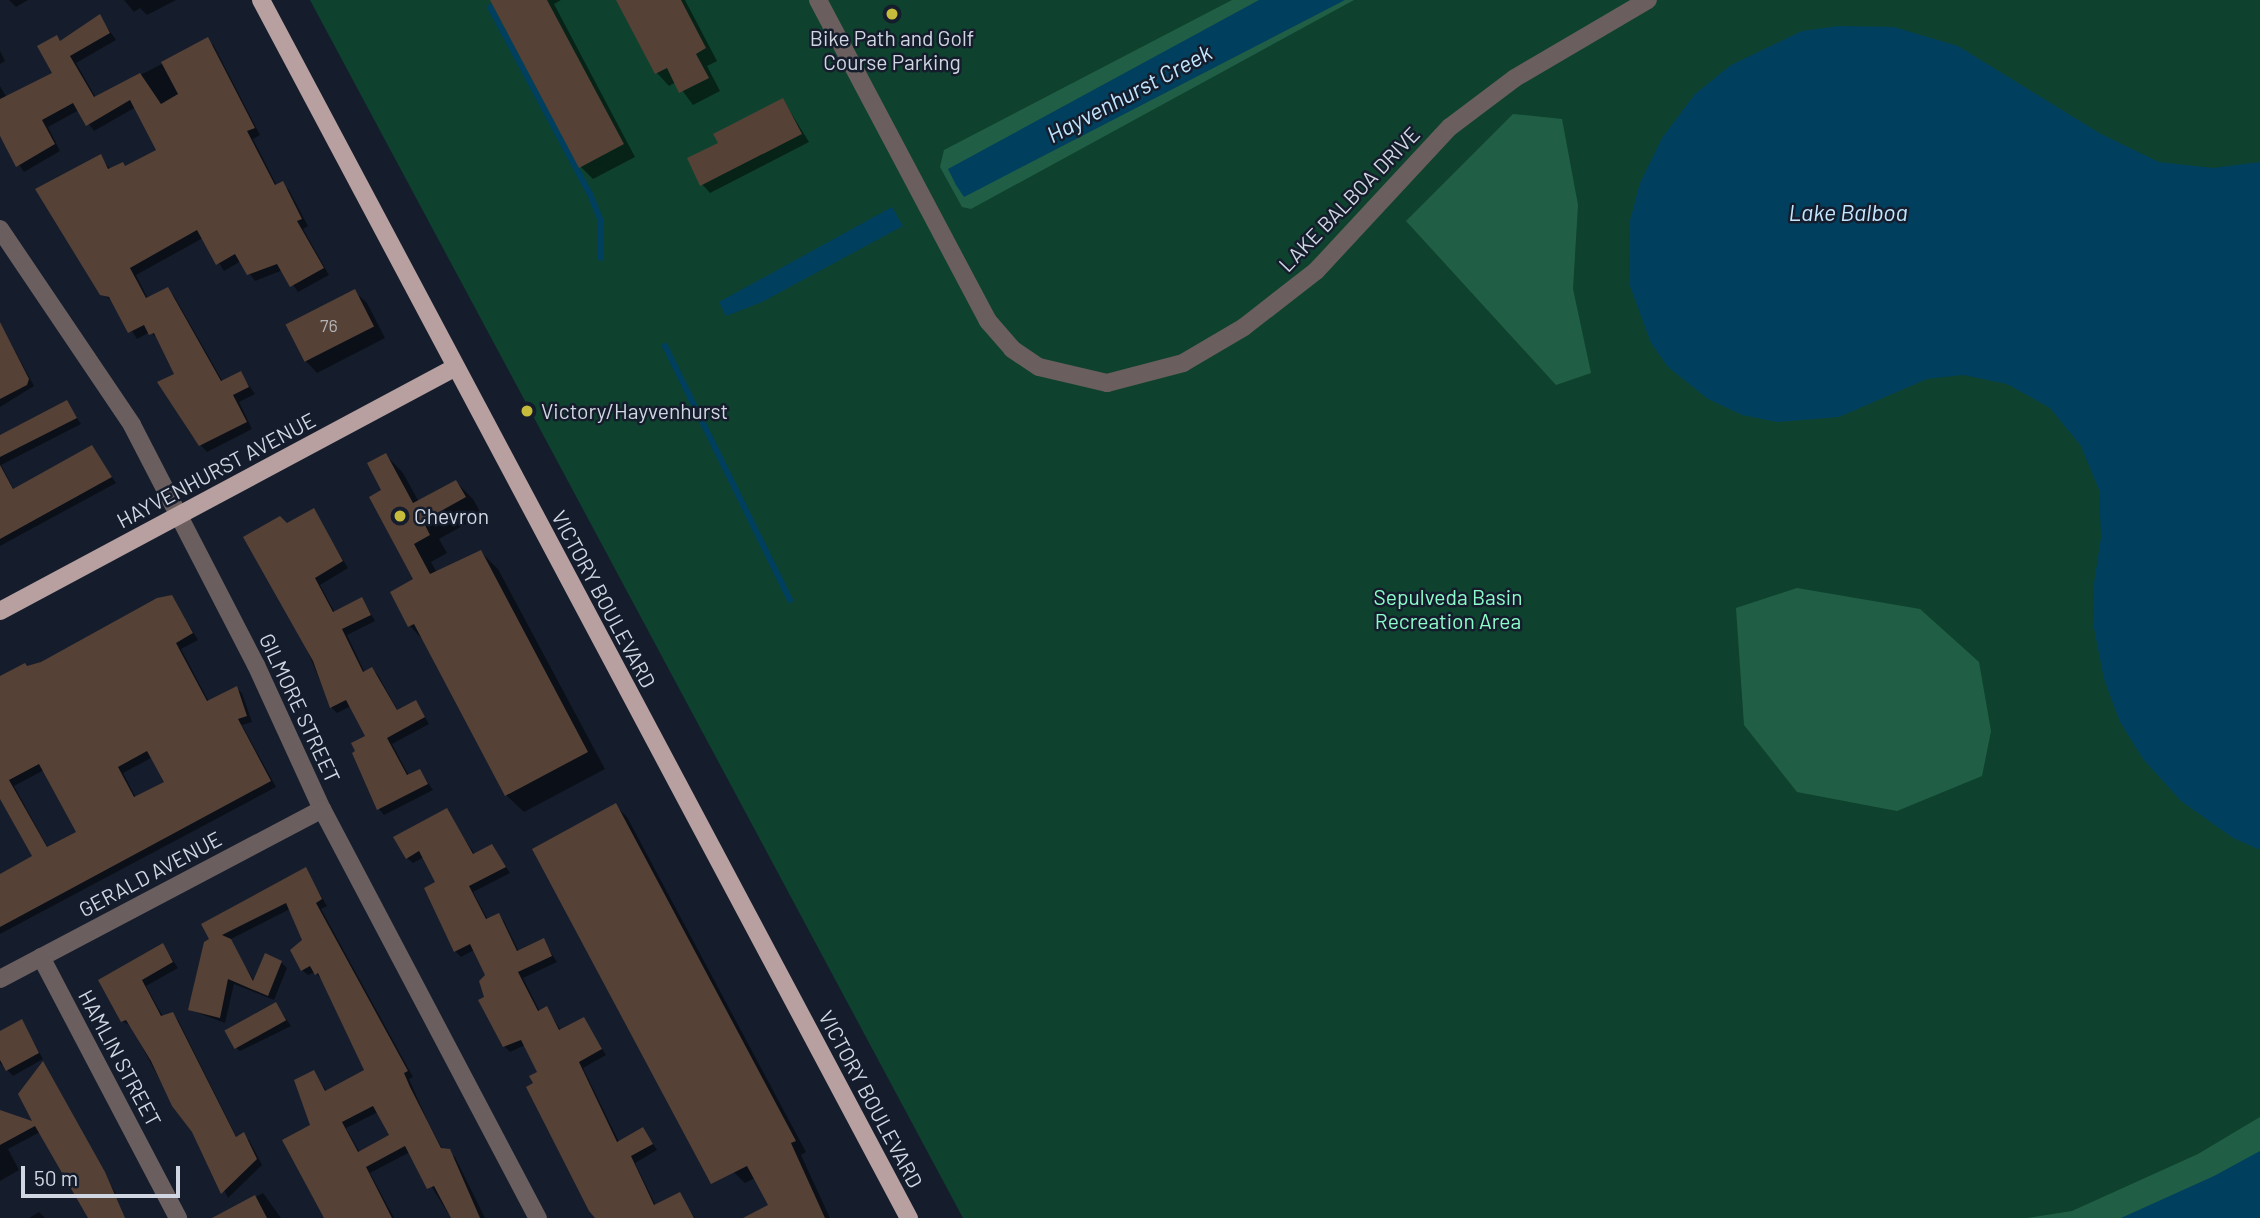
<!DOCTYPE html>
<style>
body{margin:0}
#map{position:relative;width:2260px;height:1218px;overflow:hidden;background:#151d2d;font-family:Barlow,sans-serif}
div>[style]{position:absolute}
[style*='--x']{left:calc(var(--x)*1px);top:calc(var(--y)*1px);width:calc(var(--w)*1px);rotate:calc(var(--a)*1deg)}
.green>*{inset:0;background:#0e422e}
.forest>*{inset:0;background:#205f46}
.water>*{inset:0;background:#003f5e}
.shadow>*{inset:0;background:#0007}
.stream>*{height:6px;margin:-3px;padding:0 3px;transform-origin:3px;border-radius:3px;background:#003f5e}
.building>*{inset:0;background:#554136;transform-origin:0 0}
.minor>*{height:18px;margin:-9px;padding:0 9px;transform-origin:9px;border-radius:9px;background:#6a5e5e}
.major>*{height:18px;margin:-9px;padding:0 9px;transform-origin:9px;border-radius:9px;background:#b8a0a0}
.dots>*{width:19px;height:19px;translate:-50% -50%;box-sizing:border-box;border:4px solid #151d2d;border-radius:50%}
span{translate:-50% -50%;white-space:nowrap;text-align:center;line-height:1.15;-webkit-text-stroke:5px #151d2d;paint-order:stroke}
.number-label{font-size:18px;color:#b2b2b7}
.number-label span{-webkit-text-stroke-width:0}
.poi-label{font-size:21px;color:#d1d7e2}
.left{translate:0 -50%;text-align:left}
.street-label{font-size:21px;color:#d1d7e2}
.park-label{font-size:21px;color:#8cfdca}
.water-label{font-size:23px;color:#c2e6fe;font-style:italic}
.scale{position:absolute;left:21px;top:1166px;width:159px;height:32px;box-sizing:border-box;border:4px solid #d1d7e2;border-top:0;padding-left:9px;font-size:21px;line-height:24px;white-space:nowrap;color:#d1d7e2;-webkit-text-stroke:5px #151d2d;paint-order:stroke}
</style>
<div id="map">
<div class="green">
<i style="clip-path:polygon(310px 0,2260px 0,2260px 1218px,963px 1218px)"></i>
</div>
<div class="forest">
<i style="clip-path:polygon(1232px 0,1354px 0,971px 209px,962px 207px,940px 167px,944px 150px)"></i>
<i style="clip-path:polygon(1513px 114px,1562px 119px,1578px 205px,1573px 289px,1591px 373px,1556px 385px,1406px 221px)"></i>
<i style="clip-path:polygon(1797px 588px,1920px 609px,1979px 662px,1991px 731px,1982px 776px,1897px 811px,1797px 792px,1744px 725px,1736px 608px)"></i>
<i style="clip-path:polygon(2260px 1117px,2260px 1218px,2027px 1218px,2072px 1211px,2198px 1154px)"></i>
</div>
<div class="water">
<i style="clip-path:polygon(1259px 0,1345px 0,964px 197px,956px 185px,948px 169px)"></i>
<i style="clip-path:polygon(1839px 26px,1894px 27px,1958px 46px,2101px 134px,2159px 162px,2213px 168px,2260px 162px,2260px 850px,2233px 838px,2181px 801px,2143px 759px,2120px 722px,2104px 679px,2094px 628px,2093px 590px,2101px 537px,2099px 490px,2081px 446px,2050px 408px,2007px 384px,1963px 375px,1927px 379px,1839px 417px,1777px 422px,1742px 415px,1708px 399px,1668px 367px,1651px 343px,1630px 286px,1629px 224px,1640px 183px,1662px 138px,1695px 94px,1731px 65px,1802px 31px)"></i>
<i style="clip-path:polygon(892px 207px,903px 226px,762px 302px,726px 316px,719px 302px)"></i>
<i style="clip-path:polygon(2260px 1151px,2260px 1218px,2121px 1218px,2214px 1176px)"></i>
</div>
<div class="shadow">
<i style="clip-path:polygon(9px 0,28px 0,16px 7px)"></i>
<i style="clip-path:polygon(124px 0,176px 0,147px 15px,140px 8px,134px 12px)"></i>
<i style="clip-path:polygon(492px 0,561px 0,554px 4px,635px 157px,593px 179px,581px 167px)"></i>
<i style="clip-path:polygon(618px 0,685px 0,717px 61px,707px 66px,720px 91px,693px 105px,676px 82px,669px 86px,657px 73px)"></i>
<i style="clip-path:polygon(100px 17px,116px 40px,76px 63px,96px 98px,208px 40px,214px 46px,260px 135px,253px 139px,277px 186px,282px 184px,289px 190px,308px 226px,303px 229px,329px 275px,298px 292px,283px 270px,255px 281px,241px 261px,224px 271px,203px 238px,136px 275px,148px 299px,167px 289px,174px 296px,223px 382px,240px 373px,255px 394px,239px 402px,252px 429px,207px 452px,192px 436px,160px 383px,176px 374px,160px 340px,150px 332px,137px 339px,114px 302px,102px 294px,100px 157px,111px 170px,127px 168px,158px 151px,136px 107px,94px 131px,79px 110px,48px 127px,60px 151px,24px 172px,0 136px,0 86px,7px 98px,55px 73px,56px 37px,61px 42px)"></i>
<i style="clip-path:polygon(0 51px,5px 61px,0 64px)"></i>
<i style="clip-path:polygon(783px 100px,809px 142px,710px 193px,702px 184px,720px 143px)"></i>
<i style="clip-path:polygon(354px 291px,367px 303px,385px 338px,317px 373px,305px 360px,287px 325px)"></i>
<i style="clip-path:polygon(0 323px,34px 386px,0 407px)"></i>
<i style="clip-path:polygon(67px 403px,81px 424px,1px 465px,14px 490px,92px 447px,116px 483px,0 546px,0 437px)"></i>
<i style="clip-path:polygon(386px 455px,403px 473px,419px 502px,456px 482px,473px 499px,482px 515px,439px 539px,447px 553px,431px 562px,437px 573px,481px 552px,498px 569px,605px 769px,524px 812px,506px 795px,424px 641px,410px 626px,392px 593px,416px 580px,383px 491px)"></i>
<i style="clip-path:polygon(314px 511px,348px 568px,320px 585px,335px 613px,362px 599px,375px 621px,347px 635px,365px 673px,372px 669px,378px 675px,398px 711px,416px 702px,429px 724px,392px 744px,409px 776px,420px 771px,433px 790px,384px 815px,379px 809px,367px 736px,351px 706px,337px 713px,331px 707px,294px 619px,287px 525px)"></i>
<i style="clip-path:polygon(evenodd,172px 597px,198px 640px,181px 649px,209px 702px,236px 688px,242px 693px,252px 722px,242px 725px,276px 787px,0 934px,0 886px,34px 857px,0 796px,0 685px,172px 597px,153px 757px,166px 783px,136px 798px,123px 773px,153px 757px,172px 597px,44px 770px,78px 833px,48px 848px,14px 786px,44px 770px)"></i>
<i style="clip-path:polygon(616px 806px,627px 817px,806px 1152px,801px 1155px,830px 1218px,781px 1218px,755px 1178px,745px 1183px,718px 1157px)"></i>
<i style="clip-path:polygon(446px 810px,475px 855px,492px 846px,510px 873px,473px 892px,488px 920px,499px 915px,504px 921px,519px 952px,543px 940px,557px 962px,523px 978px,540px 1012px,547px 1008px,561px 1031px,583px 1019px,606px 1055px,583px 1068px,619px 1142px,643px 1129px,657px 1150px,635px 1163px,656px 1206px,679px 1194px,695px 1218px,597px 1218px,535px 1083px,539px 1073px,525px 1045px,510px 1052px,504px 1046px,486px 998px,487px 976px,474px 950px,461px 957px,455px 951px,438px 882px,424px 857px,413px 863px,407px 858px)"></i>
<i style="clip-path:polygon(evenodd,305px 869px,327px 906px,321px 909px,413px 1077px,409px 1079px,428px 1122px,443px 1150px,455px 1157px,485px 1218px,451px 1218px,410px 1152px,370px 1173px,394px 1218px,325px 1218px,312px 1126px,314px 1072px,327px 1092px,367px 1071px,322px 980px,315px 972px,308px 975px,302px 970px,305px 940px,290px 909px,229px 940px,255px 982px,281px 962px,287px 968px,274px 1000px,234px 984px,225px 1023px,190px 1010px,205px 943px,305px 869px,378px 1112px,391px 1135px,360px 1153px,346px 1128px,378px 1112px)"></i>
<i style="clip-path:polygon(163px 945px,178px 968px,146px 986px,163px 1017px,172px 1014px,178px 1020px,237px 1138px,244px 1135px,249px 1140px,262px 1165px,228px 1198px,194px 1131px,173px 1105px,131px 1026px,122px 1021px,100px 981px)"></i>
<i style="clip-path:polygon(276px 1004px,291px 1026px,240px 1051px,234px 1046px)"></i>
<i style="clip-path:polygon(21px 1020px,43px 1059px,13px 1076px,0 1063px,0 1032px)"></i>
<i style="clip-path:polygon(43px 1063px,116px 1194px,85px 1209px,40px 1132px,8px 1149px,19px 1170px,0 1181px,0 1112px,36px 1125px)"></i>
<i style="clip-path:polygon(263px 1193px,281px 1218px,235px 1218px,230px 1210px)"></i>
<i style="clip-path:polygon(39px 1212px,45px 1218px,29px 1218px)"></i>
</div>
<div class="stream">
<i style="--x:490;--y:7;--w:212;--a:61.9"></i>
<i style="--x:590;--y:194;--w:29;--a:68"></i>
<i style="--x:601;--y:221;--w:37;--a:90"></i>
<i style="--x:665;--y:346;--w:283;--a:63.8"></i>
</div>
<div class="building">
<i style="clip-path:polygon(490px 0,547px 0,624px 144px,579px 168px)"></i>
<i style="clip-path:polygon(616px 0,681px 0,706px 48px,696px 54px,709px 78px,679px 93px,667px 68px,655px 74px)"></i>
<i style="clip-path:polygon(100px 14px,110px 33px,70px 56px,94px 97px,140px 73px,161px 104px,178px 94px,161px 62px,208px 37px,255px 128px,247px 131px,275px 185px,283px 181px,302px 219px,297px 221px,324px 268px,290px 287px,277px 264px,247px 275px,235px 254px,216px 265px,197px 230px,130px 268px,146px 298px,168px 287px,221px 381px,241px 371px,249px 387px,233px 395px,247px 422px,199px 446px,157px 382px,174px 374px,154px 333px,149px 335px,144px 325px,128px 333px,109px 297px,100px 295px,35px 189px,101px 154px,108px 169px,123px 162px,125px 166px,156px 150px,130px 100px,86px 126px,73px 103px,42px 120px,55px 144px,16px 167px,0 136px,0 99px,52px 73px,37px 46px,57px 35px,60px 41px)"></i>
<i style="clip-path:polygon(783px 98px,802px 134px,700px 186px,687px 158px,718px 143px,713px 134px)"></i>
<i style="left:355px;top:289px;width:42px;height:78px;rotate:63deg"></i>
<i style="clip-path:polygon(0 322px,29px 379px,27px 385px,0 399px)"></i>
<i style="clip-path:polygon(67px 400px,77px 418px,0 457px,0 435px)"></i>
<i style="clip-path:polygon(92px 445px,112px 477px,0 539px,0 465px,13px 489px)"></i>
<i style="clip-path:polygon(386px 453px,413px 503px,456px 480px,466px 497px,423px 521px,430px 535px,414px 544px,430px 574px,481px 550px,588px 752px,505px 796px,414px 624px,408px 627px,390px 592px,413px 579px,369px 497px,381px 490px,367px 463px)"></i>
<i style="clip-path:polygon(314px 508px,343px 561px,315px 578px,333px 612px,362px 597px,371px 615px,342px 629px,363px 672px,372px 667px,397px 710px,416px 700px,425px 717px,387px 738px,407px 775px,420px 769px,428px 784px,377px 810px,352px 753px,355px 751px,351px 743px,365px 736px,346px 700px,330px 708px,313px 661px,243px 537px,280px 516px,287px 523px)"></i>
<i style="clip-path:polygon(evenodd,172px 595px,193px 633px,176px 643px,207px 701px,237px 686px,247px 716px,238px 719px,271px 781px,0 927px,0 874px,32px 856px,0 799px,0 676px,25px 663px,27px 666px,41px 662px,157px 598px,172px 595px,147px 751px,164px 782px,134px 797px,118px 767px,147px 751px,172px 595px,39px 764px,76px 832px,47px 847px,9px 780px,39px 764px)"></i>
<i style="clip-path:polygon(616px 803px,796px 1141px,791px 1143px,825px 1218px,743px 1218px,768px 1205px,747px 1166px,711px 1184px,532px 849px)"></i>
<i style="clip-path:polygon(447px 808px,473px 854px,492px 844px,506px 867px,469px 886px,486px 919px,499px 913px,517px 951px,544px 938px,552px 956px,518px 972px,538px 1011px,547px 1006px,559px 1030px,584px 1017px,602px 1049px,579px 1062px,617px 1142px,643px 1127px,653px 1144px,631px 1156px,654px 1205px,680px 1192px,694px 1218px,595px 1218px,589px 1211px,526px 1087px,533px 1083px,529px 1076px,537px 1072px,521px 1040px,503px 1047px,478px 1000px,484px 997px,479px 981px,485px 975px,470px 944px,454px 952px,424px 888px,435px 882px,419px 851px,406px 859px,393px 837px)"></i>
<i style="clip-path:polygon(evenodd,306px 867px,322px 899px,316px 903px,408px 1071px,404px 1073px,410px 1087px,441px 1148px,450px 1149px,480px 1218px,451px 1218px,434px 1186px,427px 1189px,405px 1146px,366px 1167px,392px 1218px,324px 1218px,282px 1140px,310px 1125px,294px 1080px,314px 1070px,325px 1091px,364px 1070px,318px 973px,315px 975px,310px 966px,301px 971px,290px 950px,302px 940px,286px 903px,222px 935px,231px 939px,253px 981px,265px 953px,282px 961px,268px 996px,228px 979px,220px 1018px,188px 1010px,204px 942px,209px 939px,201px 924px,306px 867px,373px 1106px,389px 1135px,358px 1152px,342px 1122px,373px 1106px)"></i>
<i style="clip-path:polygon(163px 943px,173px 962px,142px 980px,161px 1016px,173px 1012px,236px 1137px,244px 1132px,257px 1159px,221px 1194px,192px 1132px,172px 1106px,151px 1061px,126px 1020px,121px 1022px,98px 980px)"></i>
<i style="left:276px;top:1002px;width:21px;height:59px;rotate:61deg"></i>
<i style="clip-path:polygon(22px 1019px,39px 1053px,6px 1071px,0 1060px,0 1031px)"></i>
<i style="clip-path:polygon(43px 1061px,105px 1172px,125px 1218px,88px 1218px,35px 1126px,0 1145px,0 1110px,32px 1121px,18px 1094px)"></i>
<i style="clip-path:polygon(255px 1195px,267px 1218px,212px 1218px)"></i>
</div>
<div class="minor">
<i style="--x:818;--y:0;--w:363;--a:62.1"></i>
<i style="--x:988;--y:321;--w:37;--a:49"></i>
<i style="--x:1012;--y:349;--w:32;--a:34"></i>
<i style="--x:1039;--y:367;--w:70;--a:13.2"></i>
<i style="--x:1107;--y:383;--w:79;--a:-14.7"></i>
<i style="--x:1183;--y:363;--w:71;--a:-30.5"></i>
<i style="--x:1244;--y:327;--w:91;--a:-37.9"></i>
<i style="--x:1316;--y:271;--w:197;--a:-47.1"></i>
<i style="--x:1450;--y:127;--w:81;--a:-37"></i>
<i style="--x:1515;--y:78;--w:154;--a:-30.4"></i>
<i style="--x:0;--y:229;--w:236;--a:56"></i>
<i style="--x:132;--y:425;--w:270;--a:62.7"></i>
<i style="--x:256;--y:665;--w:158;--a:65.4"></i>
<i style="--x:322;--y:809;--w:463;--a:62.2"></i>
<i style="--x:41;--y:957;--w:295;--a:62.3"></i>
<i style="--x:0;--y:979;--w:364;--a:-27.8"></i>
</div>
<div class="major">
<i style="--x:261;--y:0;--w:1380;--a:61.99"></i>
<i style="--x:0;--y:611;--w:515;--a:-28.16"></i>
</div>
<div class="dots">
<i style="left:892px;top:14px;background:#c7bb3c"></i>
<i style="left:527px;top:411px;background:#c7bb3c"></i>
<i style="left:400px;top:516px;background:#c7bb3c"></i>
</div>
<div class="number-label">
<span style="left:329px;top:325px">76</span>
</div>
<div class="poi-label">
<span style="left:892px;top:50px">Bike Path and Golf<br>Course Parking</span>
<span class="left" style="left:541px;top:411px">Victory/Hayvenhurst</span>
<span class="left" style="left:414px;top:516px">Chevron</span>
</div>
<div class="street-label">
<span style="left:1349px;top:199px;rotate:-46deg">LAKE BALBOA DRIVE</span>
<span style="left:216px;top:470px;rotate:-28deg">HAYVENHURST AVENUE</span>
<span style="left:604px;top:599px;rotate:62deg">VICTORY BOULEVARD</span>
<span style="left:300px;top:708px;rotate:65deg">GILMORE STREET</span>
<span style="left:150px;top:874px;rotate:-28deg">GERALD AVENUE</span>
<span style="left:120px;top:1058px;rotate:62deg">HAMLIN STREET</span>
<span style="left:871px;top:1099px;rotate:62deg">VICTORY BOULEVARD</span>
</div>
<div class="park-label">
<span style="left:1448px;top:609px">Sepulveda Basin<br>Recreation Area</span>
</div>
<div class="water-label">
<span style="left:1129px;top:93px;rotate:-28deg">Hayvenhurst Creek</span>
<span style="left:1848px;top:212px">Lake Balboa</span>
</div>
<div class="scale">50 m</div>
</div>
